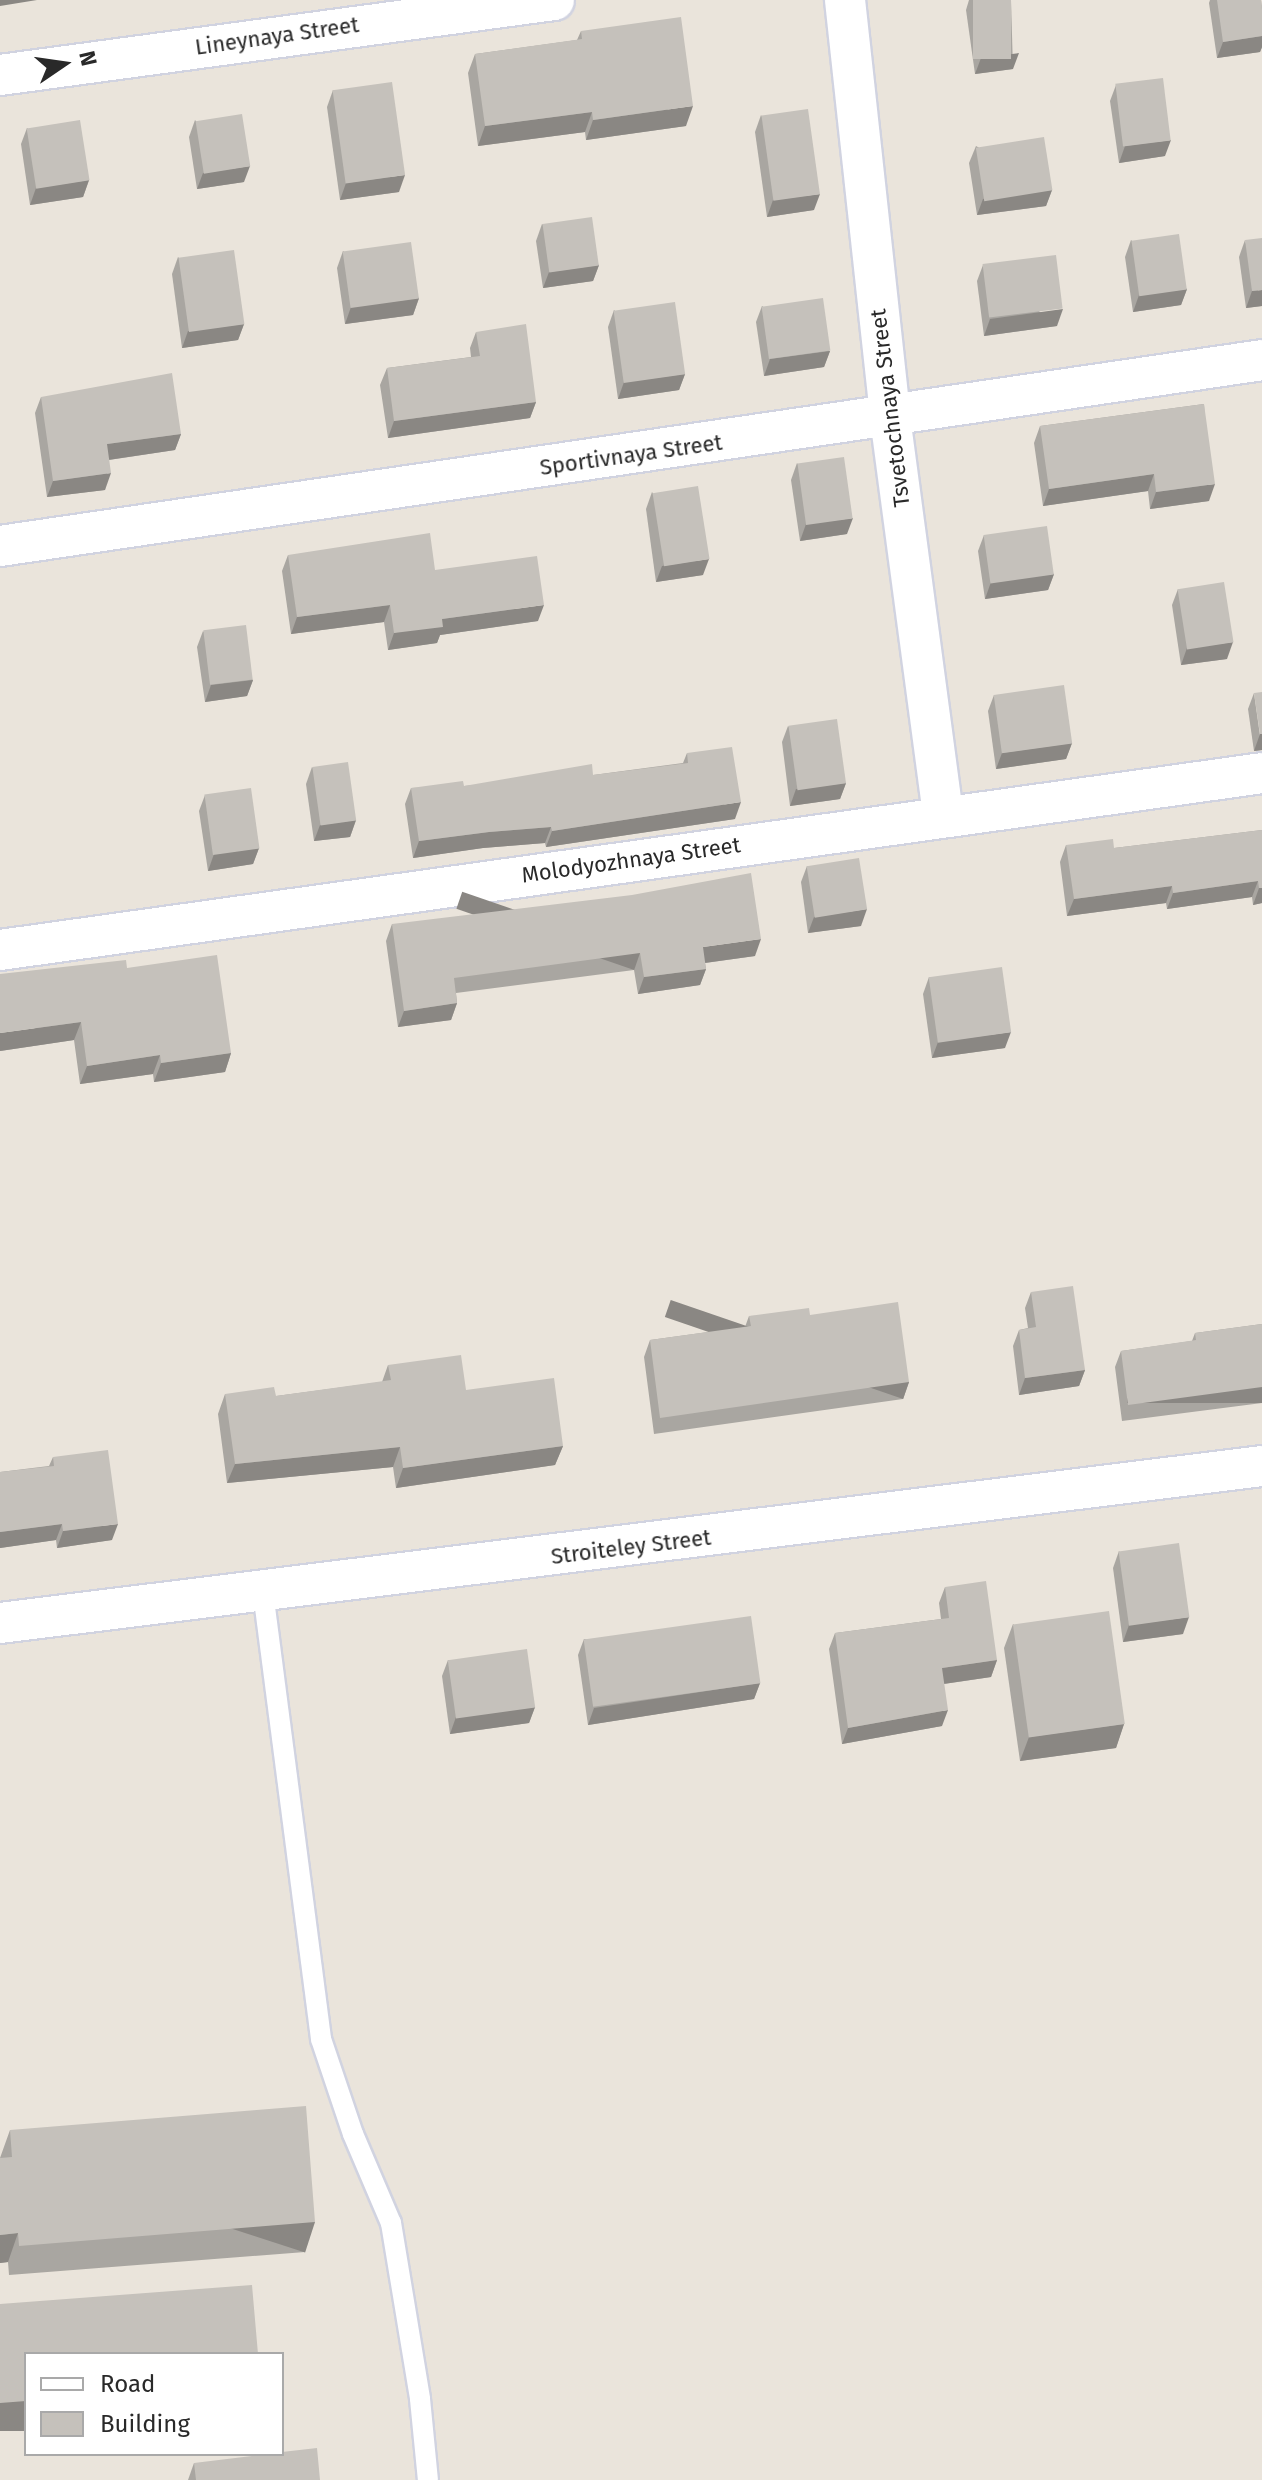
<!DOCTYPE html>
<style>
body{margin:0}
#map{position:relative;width:1262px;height:2480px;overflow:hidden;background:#eae4db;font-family:"Fira Sans",sans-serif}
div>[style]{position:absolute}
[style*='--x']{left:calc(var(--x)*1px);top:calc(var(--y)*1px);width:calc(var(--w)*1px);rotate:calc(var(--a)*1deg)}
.roads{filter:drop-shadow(2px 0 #d1d3e0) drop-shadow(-2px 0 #d1d3e0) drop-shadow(0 2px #d1d3e0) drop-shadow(0 -2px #d1d3e0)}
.lane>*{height:20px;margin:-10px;padding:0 10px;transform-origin:10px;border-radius:10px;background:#fff}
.street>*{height:40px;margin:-20px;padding:0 20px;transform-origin:20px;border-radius:20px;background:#fff}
.wall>*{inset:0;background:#a9a6a1}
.shaded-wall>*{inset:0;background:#8a8783;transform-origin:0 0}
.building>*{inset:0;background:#c5c1bb;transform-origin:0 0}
span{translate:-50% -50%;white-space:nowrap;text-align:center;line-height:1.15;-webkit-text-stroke:7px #fff;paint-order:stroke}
.street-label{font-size:22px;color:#292929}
.legend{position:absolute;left:24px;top:2352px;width:260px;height:104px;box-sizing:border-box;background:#fff;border:2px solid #a9a9a9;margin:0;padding:10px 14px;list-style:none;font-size:24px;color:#292929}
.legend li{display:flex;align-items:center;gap:16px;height:40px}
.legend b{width:40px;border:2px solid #a9a9a9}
.north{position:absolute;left:24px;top:24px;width:80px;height:80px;-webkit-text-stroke:6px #fff;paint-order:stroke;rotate:77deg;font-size:22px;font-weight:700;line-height:32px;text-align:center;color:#292929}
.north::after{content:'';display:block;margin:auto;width:28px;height:36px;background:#292929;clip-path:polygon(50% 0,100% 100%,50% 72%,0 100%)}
</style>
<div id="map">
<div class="roads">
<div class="lane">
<i style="--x:263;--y:1592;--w:451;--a:82.6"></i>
<i style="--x:321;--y:2039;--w:100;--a:71.4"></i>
<i style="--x:353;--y:2134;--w:97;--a:66.9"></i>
<i style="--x:391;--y:2223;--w:178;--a:80.6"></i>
<i style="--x:420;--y:2399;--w:81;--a:84.4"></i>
</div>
<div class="street">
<i style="--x:845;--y:0;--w:419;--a:83.8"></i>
<i style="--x:890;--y:417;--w:402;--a:82.4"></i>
<i style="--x:0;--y:75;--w:559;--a:-7.71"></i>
<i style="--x:0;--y:546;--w:1276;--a:-8.38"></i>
<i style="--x:0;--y:950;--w:1274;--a:-7.98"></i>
<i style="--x:0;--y:1623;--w:1272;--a:-7.09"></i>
</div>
</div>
<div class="wall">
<i style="clip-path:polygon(969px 0,1011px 0,1013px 69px,975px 74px,966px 10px)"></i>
<i style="clip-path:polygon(1210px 0,1261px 0,1262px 9px,1262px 47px,1260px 52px,1217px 58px,1209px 3px)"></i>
<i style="clip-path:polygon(581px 31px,686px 126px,586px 140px,585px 132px,478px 146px,468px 73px,475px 54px,577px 40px)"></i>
<i style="clip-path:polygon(1116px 85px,1165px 156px,1119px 163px,1110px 101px)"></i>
<i style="clip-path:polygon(333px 90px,399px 192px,340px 200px,327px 107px)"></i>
<i style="clip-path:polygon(761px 115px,814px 210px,767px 217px,755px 132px)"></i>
<i style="clip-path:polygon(195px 120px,244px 182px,197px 189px,189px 137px)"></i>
<i style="clip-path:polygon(27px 128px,89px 180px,83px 197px,30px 205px,21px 144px)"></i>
<i style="clip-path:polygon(976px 146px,1052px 190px,1046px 206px,977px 215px,969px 163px)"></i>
<i style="clip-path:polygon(542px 224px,599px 265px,593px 281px,543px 288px,536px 241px)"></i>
<i style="clip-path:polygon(1131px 240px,1187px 289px,1181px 305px,1133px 312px,1125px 257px)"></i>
<i style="clip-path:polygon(1245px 240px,1262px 306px,1246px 308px,1239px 257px)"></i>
<i style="clip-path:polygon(343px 251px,419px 298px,413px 315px,345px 324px,337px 268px)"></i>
<i style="clip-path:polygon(178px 257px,244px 324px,238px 340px,182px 348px,172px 274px)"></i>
<i style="clip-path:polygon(983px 265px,1057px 326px,984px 336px,977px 281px)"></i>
<i style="clip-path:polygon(762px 306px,830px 351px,824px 367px,764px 376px,756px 322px)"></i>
<i style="clip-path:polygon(614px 310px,685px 374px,679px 390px,618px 399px,608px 327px)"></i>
<i style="clip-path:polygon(476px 332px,536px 402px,530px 418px,388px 438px,380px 385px,387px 368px,471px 357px,470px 348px)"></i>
<i style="clip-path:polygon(41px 397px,181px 434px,175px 450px,109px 460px,105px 490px,47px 497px,35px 413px)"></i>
<i style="clip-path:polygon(1204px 404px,1209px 501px,1150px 509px,1148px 491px,1043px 506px,1034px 443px,1040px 426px)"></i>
<i style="clip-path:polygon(797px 463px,847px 534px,800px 541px,791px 480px)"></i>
<i style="clip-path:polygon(652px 492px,703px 575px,656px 582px,646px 509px)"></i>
<i style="clip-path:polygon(984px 535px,1054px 574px,1048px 590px,985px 599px,978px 551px)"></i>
<i style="clip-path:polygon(288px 555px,435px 570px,538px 621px,440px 635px,437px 643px,388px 650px,384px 622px,291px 634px,282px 571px)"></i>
<i style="clip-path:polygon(1178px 589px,1227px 659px,1181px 665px,1172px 605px)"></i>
<i style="clip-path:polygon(203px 631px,253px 680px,247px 696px,205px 702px,197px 647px)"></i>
<i style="clip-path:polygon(1254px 693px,1262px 750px,1254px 751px,1248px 709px)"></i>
<i style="clip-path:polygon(994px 695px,1072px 743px,1066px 759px,996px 769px,988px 711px)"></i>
<i style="clip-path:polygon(788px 726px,846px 783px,840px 799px,790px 806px,782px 742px)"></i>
<i style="clip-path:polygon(687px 753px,735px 819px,546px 847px,545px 843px,483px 848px,413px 858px,405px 804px,411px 788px,464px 786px,593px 775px,683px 763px)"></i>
<i style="clip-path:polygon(312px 767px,356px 820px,350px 837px,314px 841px,306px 784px)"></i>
<i style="clip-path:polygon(205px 795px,259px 848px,253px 864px,208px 871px,199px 811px)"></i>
<i style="clip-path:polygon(1262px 830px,1262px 903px,1253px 905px,1252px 897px,1167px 909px,1166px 903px,1067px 916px,1060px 862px,1066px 845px,1114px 848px)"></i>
<i style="clip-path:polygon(807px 866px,861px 926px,808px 933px,801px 882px)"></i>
<i style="clip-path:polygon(392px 924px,755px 956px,705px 963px,706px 969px,700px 985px,638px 994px,634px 970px,456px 993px,457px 1003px,451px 1020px,398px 1027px,386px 941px)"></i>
<i style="clip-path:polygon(127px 968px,231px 1053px,225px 1072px,154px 1082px,153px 1074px,80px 1084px,74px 1040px,0 1051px)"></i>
<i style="clip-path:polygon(929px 977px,1005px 1048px,932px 1058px,923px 994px)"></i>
<i style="clip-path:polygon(1031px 1292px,1085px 1370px,1079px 1386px,1019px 1395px,1013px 1346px,1019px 1330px,1028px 1328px,1025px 1308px)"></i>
<i style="clip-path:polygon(810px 1315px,909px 1382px,903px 1399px,654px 1434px,644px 1357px,650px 1340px,745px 1327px,749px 1316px)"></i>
<i style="clip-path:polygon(1262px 1324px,1262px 1403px,1122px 1421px,1115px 1367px,1121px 1351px,1192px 1341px,1195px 1333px)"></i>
<i style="clip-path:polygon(388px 1365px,466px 1390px,563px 1446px,555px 1465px,396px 1488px,393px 1467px,227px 1483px,218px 1414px,225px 1394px,276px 1396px,382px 1382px)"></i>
<i style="clip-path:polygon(53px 1457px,112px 1540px,57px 1548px,56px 1540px,0 1548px,0 1472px,49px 1466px)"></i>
<i style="clip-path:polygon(1119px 1551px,1183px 1634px,1123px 1642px,1113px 1568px)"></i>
<i style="clip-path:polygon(945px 1587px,997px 1660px,991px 1677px,944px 1684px,942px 1726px,842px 1744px,829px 1649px,835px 1633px,941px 1619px,939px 1603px)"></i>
<i style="clip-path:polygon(1013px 1624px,1124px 1724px,1116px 1748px,1020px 1761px,1004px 1648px)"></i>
<i style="clip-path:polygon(584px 1639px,760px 1683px,754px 1699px,588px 1725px,578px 1655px)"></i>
<i style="clip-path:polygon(448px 1660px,535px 1707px,529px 1723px,450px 1734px,442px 1676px)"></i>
<i style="clip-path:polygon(10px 2130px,305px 2252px,9px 2275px,8px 2262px,0 2263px,0 2158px)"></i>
<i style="clip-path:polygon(194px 2463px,320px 2480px,188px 2480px)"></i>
</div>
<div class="shaded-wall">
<i style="clip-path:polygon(0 0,37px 0,0 6px)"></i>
<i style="clip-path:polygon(1262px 36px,1262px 47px,1260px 52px,1217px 58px,1223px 42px)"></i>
<i style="clip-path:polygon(1019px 53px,1013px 69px,975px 74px,981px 58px)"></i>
<i style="clip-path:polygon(693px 106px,686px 126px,586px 140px,593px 120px)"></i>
<i style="clip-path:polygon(592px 112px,585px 132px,478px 146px,485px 126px)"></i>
<i style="clip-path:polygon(1171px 140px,1165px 156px,1119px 163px,1125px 146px)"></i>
<i style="clip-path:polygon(250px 166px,244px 182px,197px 189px,203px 173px)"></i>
<i style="clip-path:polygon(405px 175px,399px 192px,340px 200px,346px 183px)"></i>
<i style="clip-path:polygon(89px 180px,83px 197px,30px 205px,36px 188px)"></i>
<i style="clip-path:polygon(1052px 190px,1046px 206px,977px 215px,983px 199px)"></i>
<i style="clip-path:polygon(820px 194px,814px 210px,767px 217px,773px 200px)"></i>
<i style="clip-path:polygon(599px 265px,593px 281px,543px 288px,549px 272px)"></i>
<i style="clip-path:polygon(1187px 289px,1181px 305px,1133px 312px,1139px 295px)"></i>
<i style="clip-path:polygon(1262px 290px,1262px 306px,1246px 308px,1252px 291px)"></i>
<i style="clip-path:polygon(419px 298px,413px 315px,345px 324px,351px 307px)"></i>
<i style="clip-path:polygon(1063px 309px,1057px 326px,984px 336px,990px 319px)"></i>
<i style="clip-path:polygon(244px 324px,238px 340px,182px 348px,188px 331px)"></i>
<i style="clip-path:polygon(830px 351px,824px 367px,764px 376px,770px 359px)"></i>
<i style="clip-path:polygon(685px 374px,679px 390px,618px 399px,624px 382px)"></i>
<i style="clip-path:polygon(536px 402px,530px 418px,388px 438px,394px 421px)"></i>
<i style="clip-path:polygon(181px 434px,175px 450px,101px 461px,107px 444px)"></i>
<i style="clip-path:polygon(111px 473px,105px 490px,47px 497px,53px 481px)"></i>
<i style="clip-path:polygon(1154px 474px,1148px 491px,1043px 506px,1049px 489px)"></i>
<i style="clip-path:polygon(1215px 484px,1209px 501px,1150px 509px,1156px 492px)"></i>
<i style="clip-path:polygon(853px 518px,847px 534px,800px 541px,806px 524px)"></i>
<i style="clip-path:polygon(709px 559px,703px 575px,656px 582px,662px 566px)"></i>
<i style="clip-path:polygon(1054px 574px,1048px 590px,985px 599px,991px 582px)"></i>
<i style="clip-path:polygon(390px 605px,384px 622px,291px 634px,297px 617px)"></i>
<i style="clip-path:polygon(544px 605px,538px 621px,440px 635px,437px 643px,388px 650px,394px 633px,442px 619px)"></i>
<i style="clip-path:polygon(1233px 642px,1227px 659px,1181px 665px,1187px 648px)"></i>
<i style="clip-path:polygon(253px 680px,247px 696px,205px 702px,211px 685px)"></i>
<i style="clip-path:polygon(1260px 734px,1262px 734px,1262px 750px,1254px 751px)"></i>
<i style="clip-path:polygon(1072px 743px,1066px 759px,996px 769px,1002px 753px)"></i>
<i style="clip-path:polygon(846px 783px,840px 799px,790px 806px,796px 789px)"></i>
<i style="clip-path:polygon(741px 802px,735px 819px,546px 847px,552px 831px)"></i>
<i style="clip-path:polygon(356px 820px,350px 837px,314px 841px,320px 825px)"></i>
<i style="clip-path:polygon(551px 827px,545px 843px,483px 848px,413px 858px,419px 841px,489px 832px)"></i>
<i style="clip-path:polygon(259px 848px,253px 864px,208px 871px,214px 854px)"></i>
<i style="clip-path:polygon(1258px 881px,1252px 897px,1167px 909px,1173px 893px)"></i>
<i style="clip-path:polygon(1172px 886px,1166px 903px,1067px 916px,1074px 899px)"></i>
<i style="clip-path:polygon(1259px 888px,1262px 888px,1262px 903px,1253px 905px)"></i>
<i style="clip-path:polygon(867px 909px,861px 926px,808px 933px,814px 917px)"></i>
<i style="clip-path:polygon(761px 939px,755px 956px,697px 964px,703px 947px)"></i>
<i style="left:640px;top:953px;width:18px;height:188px;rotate:109deg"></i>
<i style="clip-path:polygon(706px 969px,700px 985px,638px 994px,644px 977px)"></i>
<i style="clip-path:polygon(457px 1003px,451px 1020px,398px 1027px,404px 1011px)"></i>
<i style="clip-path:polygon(81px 1022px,74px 1040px,0 1051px,0 1033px)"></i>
<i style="clip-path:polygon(1011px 1032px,1005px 1048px,932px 1058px,938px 1042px)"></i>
<i style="clip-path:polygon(231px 1053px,225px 1072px,154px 1082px,161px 1063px)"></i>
<i style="clip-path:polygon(160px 1055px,153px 1074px,80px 1084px,87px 1066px)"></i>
<i style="clip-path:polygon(1085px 1370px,1079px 1386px,1019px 1395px,1025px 1378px)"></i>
<i style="left:909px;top:1382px;width:18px;height:252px;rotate:109deg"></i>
<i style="left:1262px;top:1387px;width:16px;height:135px;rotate:90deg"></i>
<i style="clip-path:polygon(563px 1446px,555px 1465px,396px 1488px,403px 1468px)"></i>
<i style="clip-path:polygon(400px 1447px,393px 1467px,227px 1483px,235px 1464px)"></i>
<i style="clip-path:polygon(62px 1524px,56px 1540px,0 1548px,0 1532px)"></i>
<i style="clip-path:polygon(118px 1524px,112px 1540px,57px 1548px,63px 1531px)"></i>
<i style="clip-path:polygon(1189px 1617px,1183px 1634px,1123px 1642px,1129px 1625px)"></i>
<i style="clip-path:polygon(997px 1660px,991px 1677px,936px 1685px,942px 1668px)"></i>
<i style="clip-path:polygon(760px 1683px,754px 1699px,588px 1725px,594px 1708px)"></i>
<i style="clip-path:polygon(535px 1707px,529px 1723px,450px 1734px,456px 1717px)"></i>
<i style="clip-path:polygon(948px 1710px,942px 1726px,842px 1744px,848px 1728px)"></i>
<i style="clip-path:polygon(1124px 1724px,1116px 1748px,1020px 1761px,1029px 1737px)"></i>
<i style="left:315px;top:2222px;width:32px;height:297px;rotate:108deg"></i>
<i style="clip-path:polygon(18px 2233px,8px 2262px,0 2263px,0 2235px)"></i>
<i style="left:26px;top:2401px;width:30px;height:26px;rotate:90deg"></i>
</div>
<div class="building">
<i style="left:973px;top:0;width:38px;height:59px"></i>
<i style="clip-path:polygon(1217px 0,1261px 0,1262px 9px,1262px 36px,1223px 42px)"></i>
<i style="clip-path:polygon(681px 17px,693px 106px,593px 120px,592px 112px,485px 126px,475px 54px,582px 39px,581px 31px)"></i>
<i style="left:1163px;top:78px;width:63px;height:48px;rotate:83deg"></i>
<i style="left:392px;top:82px;width:94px;height:60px;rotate:82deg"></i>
<i style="left:808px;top:109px;width:86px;height:47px;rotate:82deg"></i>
<i style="left:242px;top:114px;width:53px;height:47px;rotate:81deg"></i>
<i style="left:80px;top:120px;width:61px;height:54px;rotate:81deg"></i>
<i style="left:1044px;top:137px;width:54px;height:69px;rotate:81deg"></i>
<i style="left:592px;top:217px;width:49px;height:50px;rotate:82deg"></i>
<i style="left:1179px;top:234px;width:56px;height:48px;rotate:82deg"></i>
<i style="clip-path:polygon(1262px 238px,1262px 290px,1252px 291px,1245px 240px)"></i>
<i style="left:411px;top:242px;width:57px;height:69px;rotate:82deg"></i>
<i style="left:234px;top:250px;width:75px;height:56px;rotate:82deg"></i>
<i style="left:1056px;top:255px;width:54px;height:74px;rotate:83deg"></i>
<i style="left:823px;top:298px;width:53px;height:62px;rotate:82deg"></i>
<i style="left:675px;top:302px;width:73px;height:62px;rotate:82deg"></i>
<i style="clip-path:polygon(526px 324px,536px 402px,394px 421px,387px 368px,480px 356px,476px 332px)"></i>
<i style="clip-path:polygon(172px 373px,181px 434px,107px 444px,111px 473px,53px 481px,41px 397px)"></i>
<i style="clip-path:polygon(1204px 404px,1215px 484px,1156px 492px,1154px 474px,1049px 489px,1040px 426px)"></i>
<i style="left:844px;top:457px;width:62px;height:47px;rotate:82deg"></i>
<i style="left:698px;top:486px;width:74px;height:46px;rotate:81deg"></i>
<i style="left:1047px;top:526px;width:49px;height:64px;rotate:82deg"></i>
<i style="clip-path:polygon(430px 533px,435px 570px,537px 556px,544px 605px,442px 619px,443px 627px,394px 633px,390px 605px,297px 617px,288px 555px)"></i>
<i style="left:1224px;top:582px;width:61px;height:47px;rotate:81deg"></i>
<i style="left:246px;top:625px;width:55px;height:43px;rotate:83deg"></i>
<i style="left:1064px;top:685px;width:59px;height:71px;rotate:82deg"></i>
<i style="clip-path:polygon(1262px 692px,1262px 734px,1260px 734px,1254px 693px)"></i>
<i style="left:837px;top:719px;width:65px;height:49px;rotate:82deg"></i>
<i style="clip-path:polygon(732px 747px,741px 802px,552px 831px,551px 827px,489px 832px,419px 841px,411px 788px,463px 781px,464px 786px,592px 764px,593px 775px,688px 763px,687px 753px)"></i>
<i style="left:348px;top:762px;width:59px;height:36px;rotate:82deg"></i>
<i style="left:251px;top:788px;width:61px;height:47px;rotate:82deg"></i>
<i style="clip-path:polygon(1262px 830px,1262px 888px,1259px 888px,1258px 881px,1173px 893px,1172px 886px,1074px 899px,1066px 845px,1113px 839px,1114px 848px)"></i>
<i style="left:859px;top:858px;width:52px;height:53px;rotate:81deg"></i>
<i style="clip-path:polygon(751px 873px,761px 939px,703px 947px,706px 969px,644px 977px,640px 953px,454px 978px,457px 1003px,404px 1011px,392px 924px,632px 895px)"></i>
<i style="clip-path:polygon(217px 955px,231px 1053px,161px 1063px,160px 1055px,87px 1066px,81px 1022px,0 1033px,0 974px,126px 960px,127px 968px)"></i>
<i style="left:1002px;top:967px;width:66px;height:74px;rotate:82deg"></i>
<i style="clip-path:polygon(1073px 1286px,1085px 1370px,1025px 1378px,1019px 1330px,1036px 1327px,1031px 1292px)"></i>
<i style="clip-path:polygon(898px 1302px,909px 1382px,660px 1418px,650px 1340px,751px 1326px,749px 1316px,809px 1308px,810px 1315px)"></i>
<i style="clip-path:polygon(1262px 1324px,1262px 1387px,1128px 1405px,1121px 1351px,1196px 1340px,1195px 1333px)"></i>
<i style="clip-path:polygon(461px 1355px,466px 1390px,554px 1378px,563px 1446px,403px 1468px,400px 1447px,235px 1464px,225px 1394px,274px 1387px,276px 1396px,391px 1380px,388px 1365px)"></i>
<i style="clip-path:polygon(108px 1450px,118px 1524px,63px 1531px,62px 1524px,0 1532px,0 1472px,54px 1466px,53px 1457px)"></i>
<i style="left:1179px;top:1543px;width:75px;height:61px;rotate:82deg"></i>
<i style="clip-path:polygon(986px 1581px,997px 1660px,942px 1668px,948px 1710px,848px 1728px,835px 1633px,949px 1618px,945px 1587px)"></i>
<i style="left:1109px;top:1611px;width:114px;height:97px;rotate:82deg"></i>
<i style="left:751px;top:1616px;width:68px;height:169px;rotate:82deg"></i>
<i style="left:527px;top:1649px;width:59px;height:80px;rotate:82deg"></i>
<i style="clip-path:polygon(306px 2106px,315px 2222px,19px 2246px,18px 2233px,0 2235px,0 2158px,12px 2157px,10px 2130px)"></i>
<i style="clip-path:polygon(252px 2285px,258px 2354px,26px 2354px,26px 2401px,0 2403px,0 2304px)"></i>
<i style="clip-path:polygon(317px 2448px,320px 2480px,196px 2480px,194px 2463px,269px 2454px,282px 2454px,282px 2452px)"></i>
</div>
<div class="street-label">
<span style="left:277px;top:36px;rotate:-8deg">Lineynaya Street</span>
<span style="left:890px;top:408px;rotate:-97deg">Tsvetochnaya Street</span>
<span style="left:631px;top:455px;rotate:-8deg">Sportivnaya Street</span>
<span style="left:631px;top:860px;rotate:-8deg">Molodyozhnaya Street</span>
<span style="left:631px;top:1547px;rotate:-7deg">Stroiteley Street</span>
</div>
<ul class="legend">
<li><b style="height:10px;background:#fff"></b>Road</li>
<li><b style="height:22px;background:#c5c1bb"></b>Building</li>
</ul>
<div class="north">N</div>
</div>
